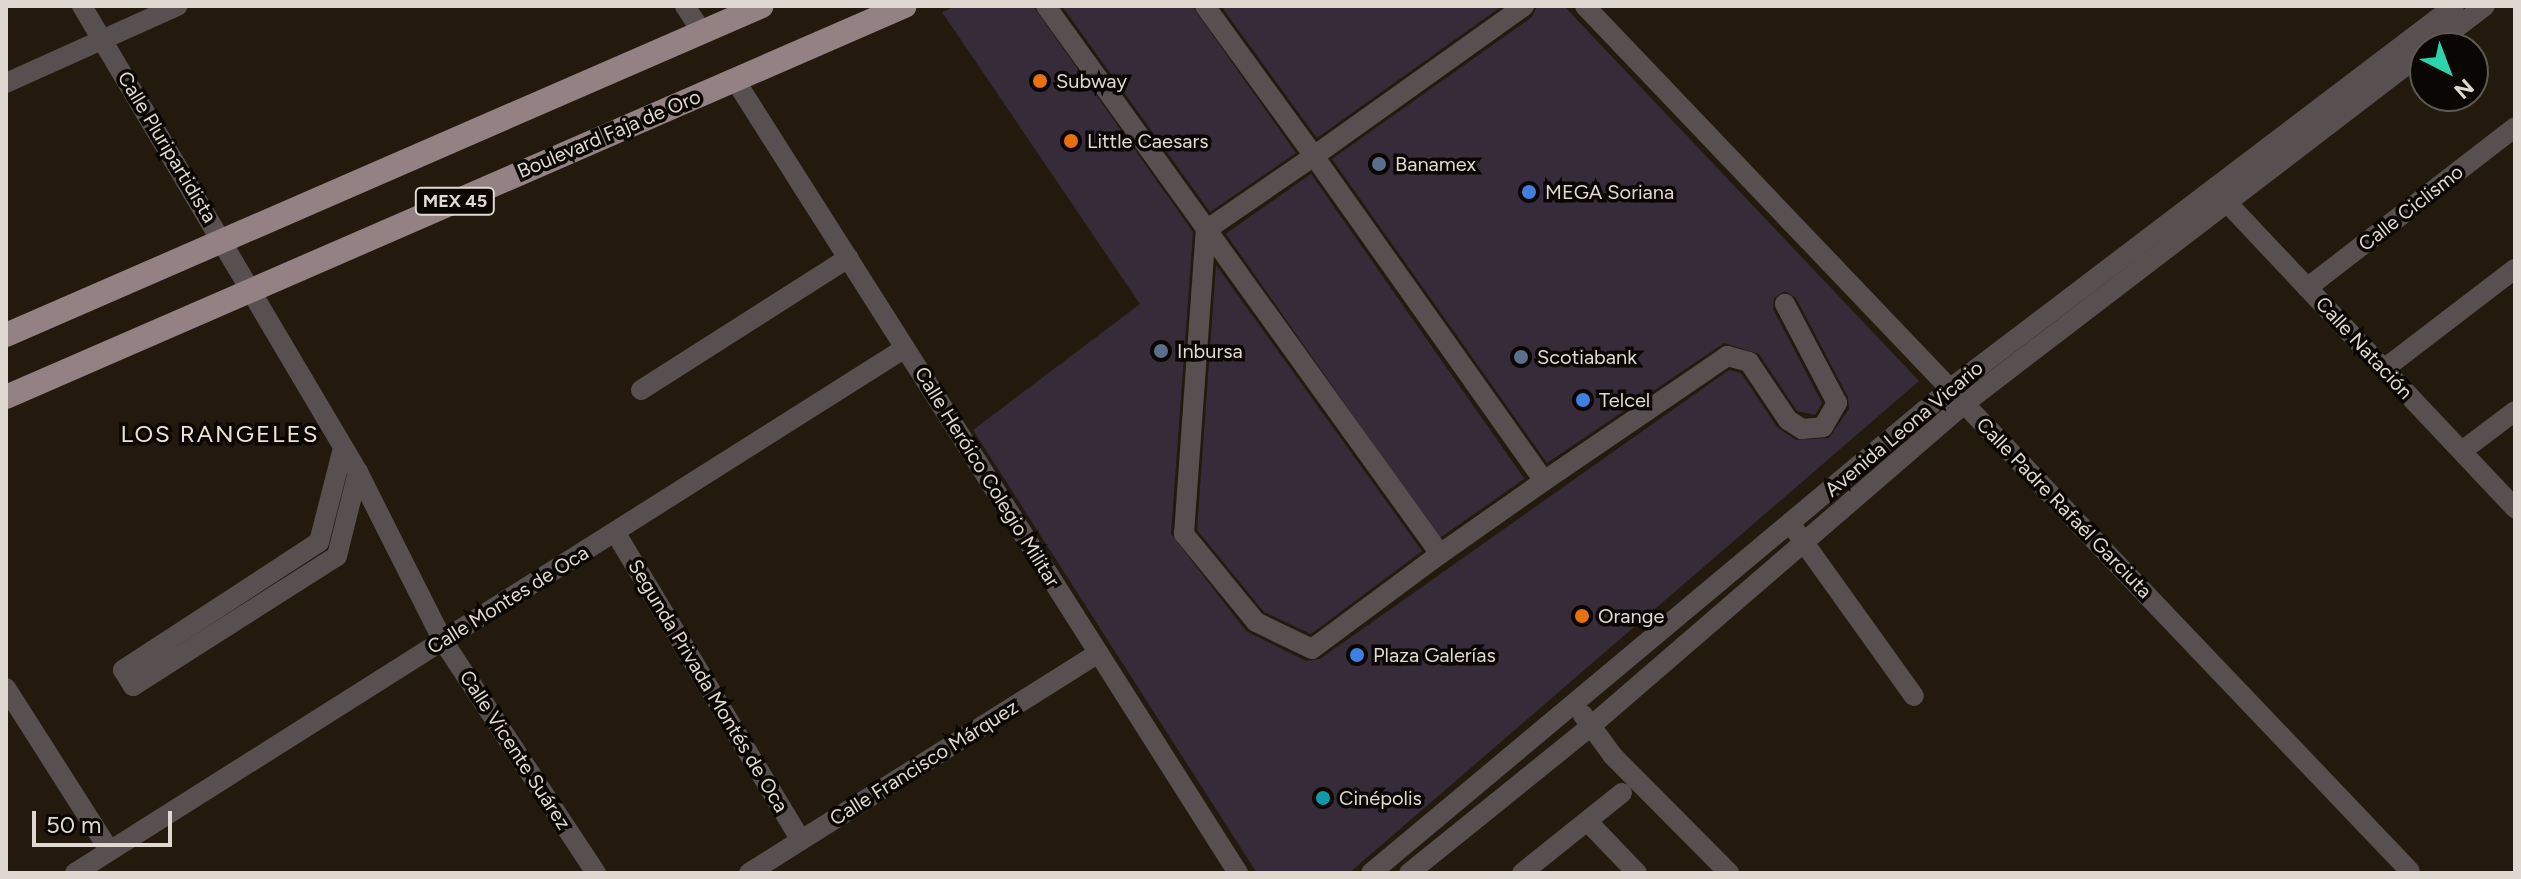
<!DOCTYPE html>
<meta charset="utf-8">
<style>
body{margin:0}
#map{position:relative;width:2521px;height:879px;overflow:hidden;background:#231a0d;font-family:Figtree,sans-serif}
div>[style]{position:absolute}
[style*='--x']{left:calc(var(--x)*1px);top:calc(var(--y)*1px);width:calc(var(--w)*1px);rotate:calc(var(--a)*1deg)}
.building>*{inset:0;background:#362c39;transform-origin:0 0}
.minor>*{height:20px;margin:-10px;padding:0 10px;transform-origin:10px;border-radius:10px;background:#574f50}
.major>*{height:24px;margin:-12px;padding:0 12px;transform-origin:12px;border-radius:12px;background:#938184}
.dots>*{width:22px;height:22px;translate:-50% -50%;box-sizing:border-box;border:4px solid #090603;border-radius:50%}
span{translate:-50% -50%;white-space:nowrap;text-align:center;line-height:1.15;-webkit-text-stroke:7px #090603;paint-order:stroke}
.shield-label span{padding:2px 6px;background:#090603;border:2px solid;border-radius:6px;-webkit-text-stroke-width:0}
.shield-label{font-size:18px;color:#dfd9d1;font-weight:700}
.poi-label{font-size:20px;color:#dfd9d1}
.left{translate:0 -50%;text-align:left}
.street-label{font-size:20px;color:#dfd9d1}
.quarter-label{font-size:24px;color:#eee1d0;letter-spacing:2px}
.frame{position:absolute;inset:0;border:8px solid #dfd9d1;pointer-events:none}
.north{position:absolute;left:2409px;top:32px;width:80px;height:80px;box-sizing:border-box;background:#090603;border:2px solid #5f5a55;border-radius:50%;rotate:138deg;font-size:22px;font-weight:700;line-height:32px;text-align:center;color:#dfd9d1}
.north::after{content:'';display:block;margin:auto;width:28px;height:36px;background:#2bd5ac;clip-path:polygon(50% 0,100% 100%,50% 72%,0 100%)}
.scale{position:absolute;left:32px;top:811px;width:140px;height:36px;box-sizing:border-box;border:4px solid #dfd9d1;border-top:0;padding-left:10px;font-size:24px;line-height:28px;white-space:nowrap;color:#dfd9d1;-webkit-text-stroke:6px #090603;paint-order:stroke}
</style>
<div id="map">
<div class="building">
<i style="clip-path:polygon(956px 6px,1033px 6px,1193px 232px,1171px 534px,1246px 631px,1306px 661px,1320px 659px,1729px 370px,1741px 373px,1777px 427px,1796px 440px,1829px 438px,1849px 409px,1848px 397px,1796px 298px,1785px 291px,1774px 298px,1773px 309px,1822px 403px,1815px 415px,1797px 411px,1759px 354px,1724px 343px,1547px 463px,1332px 159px,1532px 17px,1537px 6px,1564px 6px,1919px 381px,1349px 873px,1257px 873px,973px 430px,1140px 304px,942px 12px)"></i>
<i style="clip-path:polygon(1062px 6px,1192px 6px,1296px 153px,1210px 212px)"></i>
<i style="clip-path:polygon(1221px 6px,1502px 6px,1317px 138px)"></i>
<i style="left:1311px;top:174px;width:372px;height:104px;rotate:55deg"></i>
<i style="clip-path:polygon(1216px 265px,1422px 551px,1311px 634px,1264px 612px,1197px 530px)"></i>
</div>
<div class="minor">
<i style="--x:82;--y:6;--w:542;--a:59.36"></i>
<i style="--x:358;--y:472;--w:189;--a:63.3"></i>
<i style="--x:443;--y:641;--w:278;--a:56.6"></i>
<i style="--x:685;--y:6;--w:31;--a:57"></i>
<i style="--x:1046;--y:6;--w:675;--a:54.28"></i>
<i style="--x:1440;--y:554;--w:159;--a:143.4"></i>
<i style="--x:1312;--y:649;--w:62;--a:-154.3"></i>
<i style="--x:1256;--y:622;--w:114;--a:-129.3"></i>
<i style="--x:1184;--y:534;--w:305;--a:-85.9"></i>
<i style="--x:1205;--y:6;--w:185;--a:54"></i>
<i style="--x:1314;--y:156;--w:258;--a:-35.5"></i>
<i style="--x:1585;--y:6;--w:1195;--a:46.36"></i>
<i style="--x:2430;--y:48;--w:69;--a:-37.4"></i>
<i style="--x:735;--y:80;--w:939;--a:57.61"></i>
<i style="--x:6;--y:83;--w:188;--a:-24.2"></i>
<i style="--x:2219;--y:194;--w:432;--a:46.7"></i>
<i style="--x:1206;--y:230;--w:131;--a:-34.4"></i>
<i style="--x:1314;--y:156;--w:398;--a:54.7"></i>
<i style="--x:1544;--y:481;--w:127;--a:144.9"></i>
<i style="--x:2307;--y:288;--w:263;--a:-37.7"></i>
<i style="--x:2384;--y:369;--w:165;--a:-37.4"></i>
<i style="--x:641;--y:390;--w:246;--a:-32.5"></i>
<i style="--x:343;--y:448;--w:97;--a:104.3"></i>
<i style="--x:319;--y:542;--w:234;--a:146.9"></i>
<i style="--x:123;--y:670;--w:19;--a:58"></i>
<i style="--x:133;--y:686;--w:242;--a:-32.5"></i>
<i style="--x:337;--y:556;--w:87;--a:-76"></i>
<i style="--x:2462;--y:451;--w:66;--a:-37"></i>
<i style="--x:1544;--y:481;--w:222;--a:-34.3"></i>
<i style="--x:1727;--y:356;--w:23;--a:15"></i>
<i style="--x:1749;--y:362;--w:70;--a:56.1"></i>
<i style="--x:1788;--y:420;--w:17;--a:33"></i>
<i style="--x:1802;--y:429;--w:21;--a:-5"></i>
<i style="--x:1823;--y:427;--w:28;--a:-60"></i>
<i style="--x:1837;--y:403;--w:112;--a:-117.7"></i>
<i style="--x:1795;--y:530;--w:204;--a:54.4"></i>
<i style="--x:615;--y:532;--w:360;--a:58.9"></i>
<i style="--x:6;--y:688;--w:193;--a:57.5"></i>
<i style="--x:1583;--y:715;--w:51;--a:53.8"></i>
<i style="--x:1613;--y:756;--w:165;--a:45.2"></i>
<i style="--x:1588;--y:822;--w:71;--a:46.1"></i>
<i style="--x:75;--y:873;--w:982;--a:-32.31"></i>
<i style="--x:749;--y:873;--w:413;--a:-32.2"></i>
<i style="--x:1371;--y:873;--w:756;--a:-39.9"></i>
<i style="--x:1951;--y:388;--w:632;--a:-37.21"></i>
<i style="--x:1409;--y:873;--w:234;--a:-38.9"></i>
<i style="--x:1591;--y:726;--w:494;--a:-40.8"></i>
<i style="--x:1965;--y:403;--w:579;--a:-37.42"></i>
<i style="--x:1522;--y:873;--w:128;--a:-38.7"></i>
</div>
<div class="major">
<i style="--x:6;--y:335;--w:824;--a:-23.52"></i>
<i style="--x:6;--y:397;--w:980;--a:-23.51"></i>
</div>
<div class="dots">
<i style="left:1040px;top:81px;background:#e8710a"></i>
<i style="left:1071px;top:141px;background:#e8710a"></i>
<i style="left:1379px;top:164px;background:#5c6f8a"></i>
<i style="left:1529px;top:192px;background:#3f7fe0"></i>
<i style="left:1161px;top:351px;background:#5c6f8a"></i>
<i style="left:1521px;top:357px;background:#5c6f8a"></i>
<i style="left:1583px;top:400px;background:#3f7fe0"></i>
<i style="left:1582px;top:616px;background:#e8710a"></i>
<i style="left:1357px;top:655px;background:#3f7fe0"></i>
<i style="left:1323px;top:798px;background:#0f9aa8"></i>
</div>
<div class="shield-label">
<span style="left:455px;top:201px">MEX 45</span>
</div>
<div class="poi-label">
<span class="left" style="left:1056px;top:81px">Subway</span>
<span class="left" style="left:1087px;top:141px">Little Caesars</span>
<span class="left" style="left:1395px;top:164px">Banamex</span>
<span class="left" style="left:1545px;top:192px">MEGA Soriana</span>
<span class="left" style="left:1177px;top:351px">Inbursa</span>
<span class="left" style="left:1537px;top:357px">Scotiabank</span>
<span class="left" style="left:1599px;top:400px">Telcel</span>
<span class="left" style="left:1598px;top:616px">Orange</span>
<span class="left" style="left:1373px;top:655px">Plaza Galerías</span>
<span class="left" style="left:1339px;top:798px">Cinépolis</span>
</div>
<div class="street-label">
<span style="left:609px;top:134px;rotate:-23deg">Boulevard Faja de Oro</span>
<span style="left:167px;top:147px;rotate:59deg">Calle Pluripartidista</span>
<span style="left:2411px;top:208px;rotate:-38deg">Calle Ciclismo</span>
<span style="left:2364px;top:348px;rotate:47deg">Calle Natación</span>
<span style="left:1904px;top:429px;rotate:-40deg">Avenida Leona Vicario</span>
<span style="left:987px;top:477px;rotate:58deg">Calle Heróico Colegio Militar</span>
<span style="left:2064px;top:508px;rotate:46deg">Calle Padre Rafaél Garciuta</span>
<span style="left:508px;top:600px;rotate:-32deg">Calle Montes de Oca</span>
<span style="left:708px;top:686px;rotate:59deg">Segunda Privada Montés de Oca</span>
<span style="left:515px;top:750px;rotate:57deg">Calle Vicente Suárez</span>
<span style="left:924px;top:763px;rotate:-32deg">Calle Francisco Márquez</span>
</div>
<div class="quarter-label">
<span style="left:220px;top:434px">LOS RANGELES</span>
</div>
<div class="frame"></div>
<div class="north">N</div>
<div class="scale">50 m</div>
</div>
